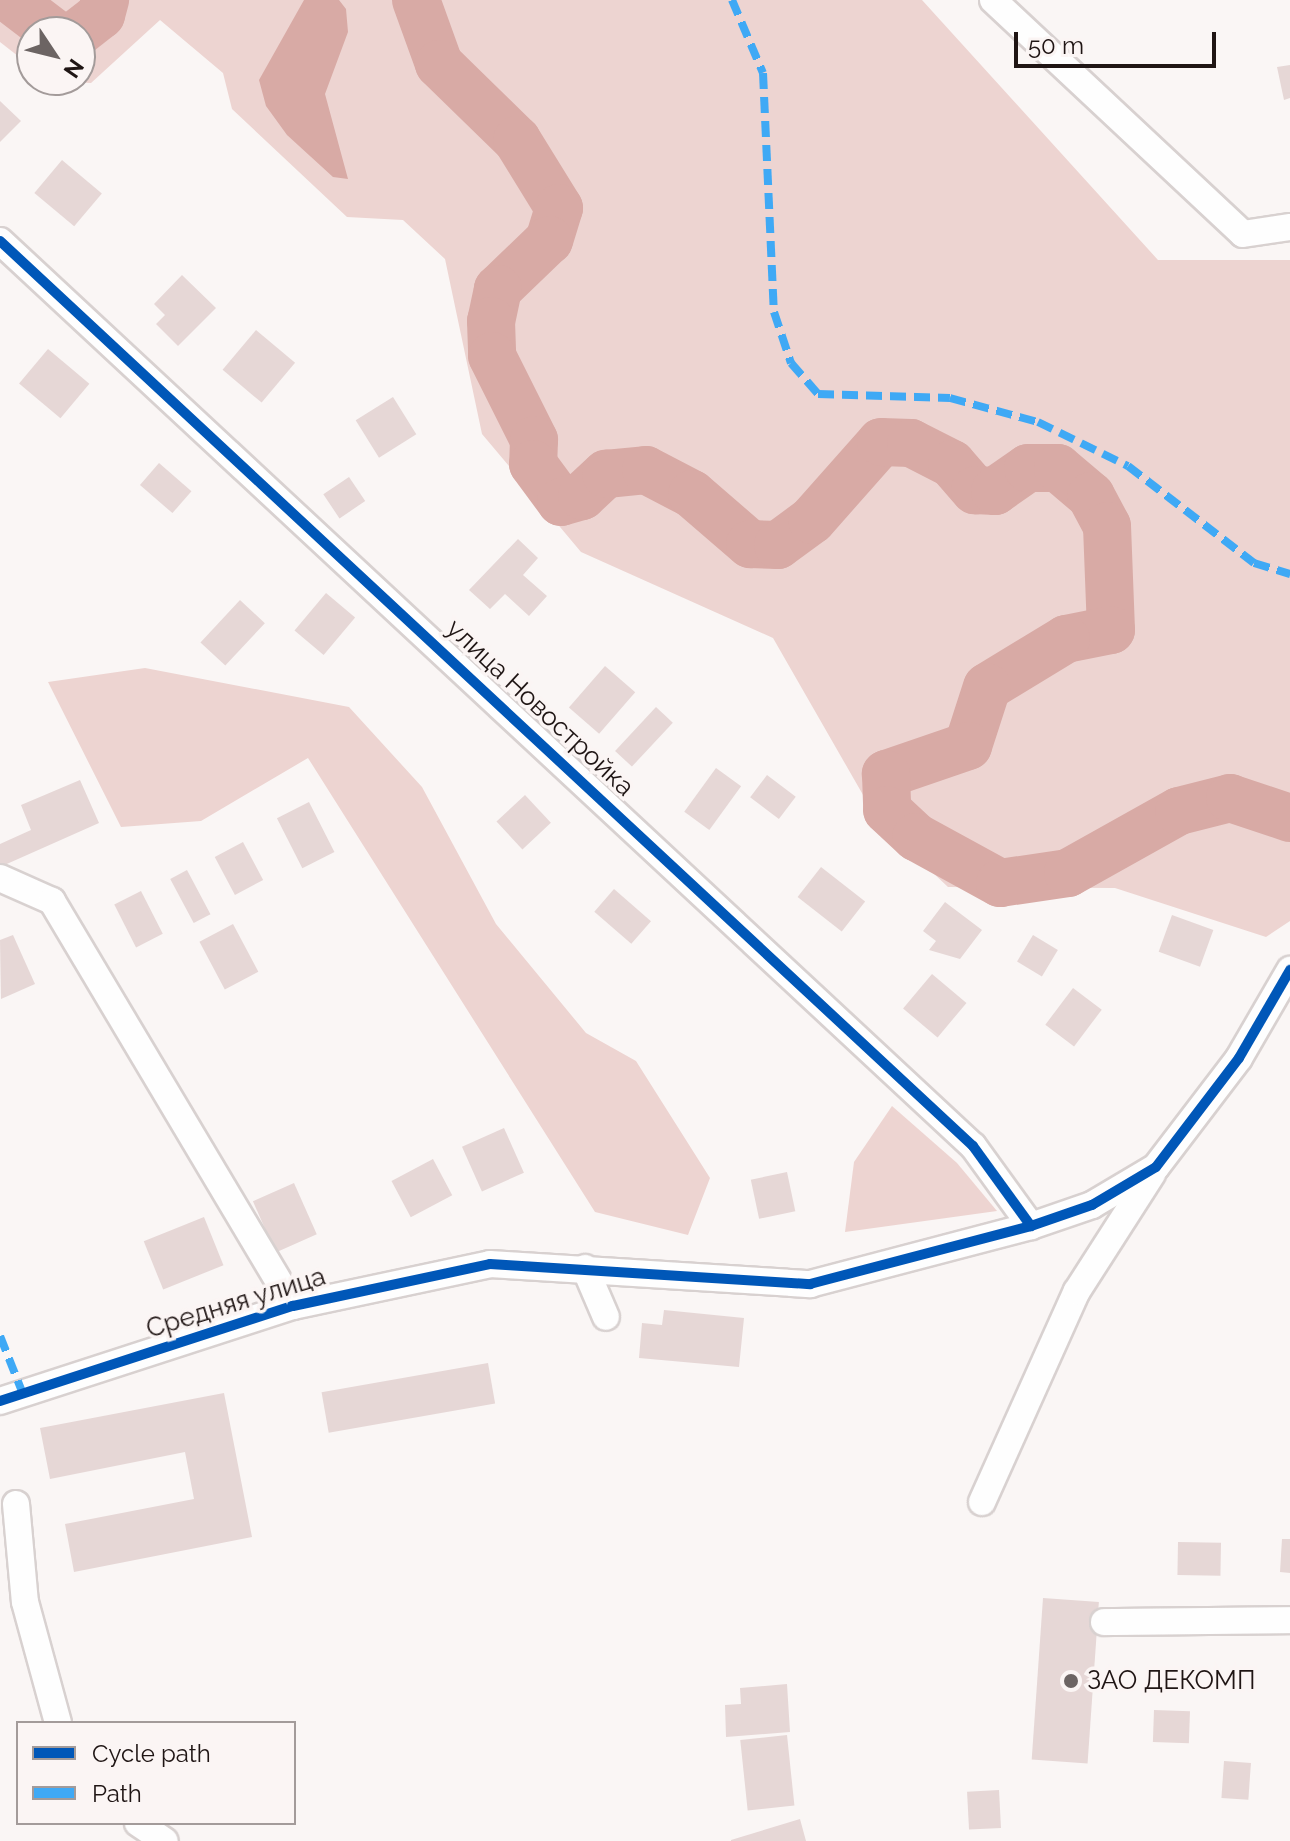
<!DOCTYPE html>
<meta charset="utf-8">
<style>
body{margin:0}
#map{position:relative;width:1290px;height:1841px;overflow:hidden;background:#faf6f5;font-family:Raleway,sans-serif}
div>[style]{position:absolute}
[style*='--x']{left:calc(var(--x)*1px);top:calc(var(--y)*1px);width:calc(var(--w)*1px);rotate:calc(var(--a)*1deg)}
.green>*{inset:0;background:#edd4d1}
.water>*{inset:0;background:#d8aaa5}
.river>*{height:48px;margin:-24px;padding:0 24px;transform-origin:24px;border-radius:24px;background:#d8aaa5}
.building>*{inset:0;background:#e6d7d6;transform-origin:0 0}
.roads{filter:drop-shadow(2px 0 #d8d1d0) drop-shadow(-2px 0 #d8d1d0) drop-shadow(0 2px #d8d1d0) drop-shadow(0 -2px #d8d1d0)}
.minor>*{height:26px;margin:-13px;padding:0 13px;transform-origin:13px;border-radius:13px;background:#fefefe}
.quiet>*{height:8px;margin-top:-4px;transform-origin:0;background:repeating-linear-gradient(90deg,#3fa9f5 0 16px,transparent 0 24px)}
.cycleway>*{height:10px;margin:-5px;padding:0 5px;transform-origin:5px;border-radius:5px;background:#0057b8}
.dots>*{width:22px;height:22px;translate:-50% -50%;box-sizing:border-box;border:4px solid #fbf5f4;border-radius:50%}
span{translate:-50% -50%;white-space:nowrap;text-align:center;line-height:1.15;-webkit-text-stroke:7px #fbf5f4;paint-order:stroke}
.street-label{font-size:26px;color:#1f1514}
.poi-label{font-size:26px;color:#1f1514}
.left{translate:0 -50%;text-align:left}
.legend{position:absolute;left:16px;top:1721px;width:280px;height:104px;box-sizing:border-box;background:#fbf5f4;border:2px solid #a39b9a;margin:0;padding:10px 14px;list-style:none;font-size:24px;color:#1f1514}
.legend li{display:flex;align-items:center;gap:16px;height:40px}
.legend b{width:40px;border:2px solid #a39b9a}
.north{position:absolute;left:16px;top:16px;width:80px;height:80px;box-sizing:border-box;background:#fbf5f4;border:2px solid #a39b9a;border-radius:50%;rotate:125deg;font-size:22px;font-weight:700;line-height:32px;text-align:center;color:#1f1514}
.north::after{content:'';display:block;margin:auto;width:28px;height:36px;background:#6c6463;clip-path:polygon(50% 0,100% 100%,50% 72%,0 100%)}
.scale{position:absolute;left:1014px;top:32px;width:202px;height:36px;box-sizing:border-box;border:4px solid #1f1514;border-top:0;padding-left:10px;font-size:24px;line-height:28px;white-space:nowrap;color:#1f1514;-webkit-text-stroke:6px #fbf5f4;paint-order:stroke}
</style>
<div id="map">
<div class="green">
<i style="clip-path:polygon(0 0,922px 0,1158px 260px,1290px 260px,1290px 921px,1266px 937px,1115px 888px,948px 887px,878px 821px,773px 638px,581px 552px,482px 434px,445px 259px,403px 220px,347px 217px,232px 109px,223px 73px,160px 20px,91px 83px,49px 81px,80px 80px,80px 32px,32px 32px,32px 67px,0 42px)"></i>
<i style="clip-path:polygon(145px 668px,349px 707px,422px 787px,496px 924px,586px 1033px,636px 1061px,710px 1178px,688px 1235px,595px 1212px,308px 758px,201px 821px,121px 827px,48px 682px)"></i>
<i style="clip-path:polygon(892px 1106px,957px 1163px,997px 1211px,845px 1232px,854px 1162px)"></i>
</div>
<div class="water">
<i style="clip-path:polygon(304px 0,339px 0,346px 9px,348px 32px,325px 94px,348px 179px,333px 177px,287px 135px,266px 106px,259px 80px)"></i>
</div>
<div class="river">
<i style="--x:11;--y:0;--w:53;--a:37.3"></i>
<i style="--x:416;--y:0;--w:68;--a:70.2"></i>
<i style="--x:439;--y:64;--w:109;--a:44.3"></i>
<i style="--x:517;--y:140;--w:80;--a:58.3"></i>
<i style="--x:559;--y:208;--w:34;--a:107"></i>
<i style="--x:549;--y:240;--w:71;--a:136.1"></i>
<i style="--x:498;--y:289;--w:33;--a:102"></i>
<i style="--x:491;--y:321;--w:35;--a:88"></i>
<i style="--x:492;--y:356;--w:94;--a:63.4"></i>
<i style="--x:534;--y:440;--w:24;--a:92"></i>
<i style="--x:533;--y:464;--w:47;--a:53.6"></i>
<i style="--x:561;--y:502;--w:22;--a:-16"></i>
<i style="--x:582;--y:496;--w:33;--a:-43"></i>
<i style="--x:606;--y:474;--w:40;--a:-5.7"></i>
<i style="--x:646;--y:470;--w:52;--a:27.6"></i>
<i style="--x:692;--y:494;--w:77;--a:40.8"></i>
<i style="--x:750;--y:544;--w:28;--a:2"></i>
<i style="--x:778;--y:545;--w:42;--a:-36.3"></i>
<i style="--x:812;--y:520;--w:104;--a:-48.5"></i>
<i style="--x:881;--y:442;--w:30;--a:2"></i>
<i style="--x:911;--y:443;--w:46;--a:27.1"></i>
<i style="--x:952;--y:464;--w:35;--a:49"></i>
<i style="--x:975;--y:490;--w:20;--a:3"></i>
<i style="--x:995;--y:491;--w:40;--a:-34.9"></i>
<i style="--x:1028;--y:468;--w:30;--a:0"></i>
<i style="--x:1058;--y:468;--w:43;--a:40.3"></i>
<i style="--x:1091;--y:496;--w:34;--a:62"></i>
<i style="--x:1107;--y:526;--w:104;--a:87.8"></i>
<i style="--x:1111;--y:630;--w:46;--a:168.7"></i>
<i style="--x:1066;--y:639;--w:92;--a:148.7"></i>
<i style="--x:987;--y:687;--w:62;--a:107.9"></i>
<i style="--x:968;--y:746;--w:87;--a:161.1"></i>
<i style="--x:886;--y:774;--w:36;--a:88"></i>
<i style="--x:887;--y:810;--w:40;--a:43"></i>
<i style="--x:916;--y:837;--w:96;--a:28.7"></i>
<i style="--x:1000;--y:883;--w:69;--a:-8.4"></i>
<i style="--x:1068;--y:873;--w:127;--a:-29.2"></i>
<i style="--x:1179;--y:811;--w:53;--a:-14.3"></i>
<i style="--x:1230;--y:798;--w:63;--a:18.4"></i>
<i style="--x:79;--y:32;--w:28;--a:-38"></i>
<i style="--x:101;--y:15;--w:16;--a:-75"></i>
</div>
<div class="building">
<i style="clip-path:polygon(1290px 65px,1290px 98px,1284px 100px,1277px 67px)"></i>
<i style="clip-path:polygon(0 101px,21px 121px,0 142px)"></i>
<i style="left:62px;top:160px;width:52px;height:43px;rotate:40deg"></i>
<i style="clip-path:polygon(182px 275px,216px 308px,178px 346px,156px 324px,165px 315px,154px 304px)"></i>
<i style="left:256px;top:330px;width:51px;height:52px;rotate:40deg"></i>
<i style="left:48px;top:349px;width:54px;height:45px;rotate:40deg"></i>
<i style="left:393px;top:397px;width:44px;height:44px;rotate:58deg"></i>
<i style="left:159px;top:463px;width:43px;height:29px;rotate:41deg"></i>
<i style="left:349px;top:477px;width:29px;height:31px;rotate:56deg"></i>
<i style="clip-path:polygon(518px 539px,538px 558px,523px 575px,547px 596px,529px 616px,505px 594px,490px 609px,469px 590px)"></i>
<i style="left:326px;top:593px;width:38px;height:49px;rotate:40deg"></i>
<i style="left:240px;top:600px;width:34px;height:58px;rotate:43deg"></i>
<i style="left:605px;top:666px;width:40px;height:55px;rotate:41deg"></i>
<i style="left:656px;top:707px;width:23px;height:60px;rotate:43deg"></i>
<i style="left:716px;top:768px;width:31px;height:54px;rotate:36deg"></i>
<i style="left:767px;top:775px;width:36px;height:28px;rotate:37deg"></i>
<i style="clip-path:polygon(80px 780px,99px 823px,0 867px,0 844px,31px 830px,21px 805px)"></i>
<i style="left:525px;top:795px;width:38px;height:39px;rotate:47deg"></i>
<i style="left:309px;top:802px;width:56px;height:36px;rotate:63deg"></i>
<i style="left:243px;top:842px;width:43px;height:32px;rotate:62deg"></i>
<i style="left:821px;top:867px;width:56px;height:38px;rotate:38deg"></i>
<i style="left:187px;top:870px;width:50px;height:19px;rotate:62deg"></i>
<i style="left:614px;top:889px;width:49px;height:30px;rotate:41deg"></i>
<i style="left:141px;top:891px;width:48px;height:30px;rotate:63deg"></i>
<i style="clip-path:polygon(945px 902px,982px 930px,960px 959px,929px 950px,936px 941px,923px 931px)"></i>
<i style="left:1172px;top:915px;width:44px;height:39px;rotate:20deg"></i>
<i style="left:233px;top:924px;width:54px;height:38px;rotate:62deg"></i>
<i style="clip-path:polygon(13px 935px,35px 984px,1px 999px,0 940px)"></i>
<i style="left:1033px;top:935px;width:29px;height:31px;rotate:31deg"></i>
<i style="left:932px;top:974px;width:45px;height:45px;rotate:40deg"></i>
<i style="left:1073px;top:988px;width:36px;height:46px;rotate:37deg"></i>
<i style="left:504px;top:1128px;width:49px;height:46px;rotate:66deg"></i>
<i style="left:433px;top:1159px;width:41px;height:47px;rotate:62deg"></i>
<i style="left:787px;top:1172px;width:40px;height:37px;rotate:78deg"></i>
<i style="left:294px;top:1183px;width:56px;height:45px;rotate:66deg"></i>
<i style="left:204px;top:1217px;width:52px;height:65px;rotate:68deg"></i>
<i style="clip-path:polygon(664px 1310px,744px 1318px,739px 1367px,639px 1358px,642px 1323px,662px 1325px)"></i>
<i style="left:488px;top:1363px;width:41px;height:169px;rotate:80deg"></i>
<i style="clip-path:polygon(224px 1393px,252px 1537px,74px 1572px,65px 1524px,194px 1499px,185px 1452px,50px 1479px,40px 1428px)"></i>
<i style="clip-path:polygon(1282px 1539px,1290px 1539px,1290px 1573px,1280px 1572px)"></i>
<i style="left:1178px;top:1542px;width:43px;height:33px;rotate:1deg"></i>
<i style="left:1043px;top:1598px;width:56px;height:162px;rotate:4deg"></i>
<i style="clip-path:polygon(787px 1684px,790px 1732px,726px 1737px,725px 1705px,741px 1704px,740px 1688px)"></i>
<i style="left:1154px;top:1710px;width:36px;height:32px;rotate:2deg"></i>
<i style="left:787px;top:1735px;width:71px;height:47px;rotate:84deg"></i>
<i style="left:1224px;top:1761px;width:27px;height:37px;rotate:4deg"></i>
<i style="left:999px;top:1790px;width:38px;height:32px;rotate:87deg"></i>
<i style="clip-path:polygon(800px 1819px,806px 1841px,731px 1841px,731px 1840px)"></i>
</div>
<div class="roads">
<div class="minor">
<i style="--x:993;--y:0;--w:342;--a:43.1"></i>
<i style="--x:1243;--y:234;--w:48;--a:-8.5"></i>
<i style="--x:0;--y:241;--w:1329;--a:42.93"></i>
<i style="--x:973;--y:1146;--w:99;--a:54.1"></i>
<i style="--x:0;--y:878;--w:57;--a:23.9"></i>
<i style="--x:52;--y:901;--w:471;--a:59.2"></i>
<i style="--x:585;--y:1268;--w:53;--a:66.8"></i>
<i style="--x:0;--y:1401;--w:308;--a:-18"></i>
<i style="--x:293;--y:1306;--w:201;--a:-12"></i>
<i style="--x:490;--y:1264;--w:321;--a:3.6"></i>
<i style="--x:810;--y:1284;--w:228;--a:-14.7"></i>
<i style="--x:1031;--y:1226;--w:65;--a:-19"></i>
<i style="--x:1092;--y:1205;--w:74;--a:-30.7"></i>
<i style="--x:1156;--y:1167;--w:137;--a:-52.7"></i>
<i style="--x:1239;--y:1058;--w:102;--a:-59.9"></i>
<i style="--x:982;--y:1502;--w:231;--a:-65.8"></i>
<i style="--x:1077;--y:1291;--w:139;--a:-57.3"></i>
<i style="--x:16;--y:1504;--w:98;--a:84.8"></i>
<i style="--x:25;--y:1602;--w:125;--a:74.7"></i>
<i style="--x:1104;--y:1622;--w:186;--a:-0.6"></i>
<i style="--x:138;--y:1823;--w:32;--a:34"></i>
</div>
</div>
<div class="quiet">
<i style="--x:732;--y:0;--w:79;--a:67"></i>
<i style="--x:763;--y:73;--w:239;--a:87.4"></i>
<i style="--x:774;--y:312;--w:54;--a:71.6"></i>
<i style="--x:791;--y:363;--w:41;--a:48.9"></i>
<i style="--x:818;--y:394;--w:132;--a:1.7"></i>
<i style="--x:950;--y:398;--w:91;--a:15.3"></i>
<i style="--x:1038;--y:422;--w:100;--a:26.1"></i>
<i style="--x:1128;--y:466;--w:159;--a:37.6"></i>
<i style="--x:1254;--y:563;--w:38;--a:17"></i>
<i style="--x:0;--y:1336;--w:62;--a:68.4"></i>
</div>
<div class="cycleway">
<i style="--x:0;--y:241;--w:1329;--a:42.93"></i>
<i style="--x:973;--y:1146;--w:99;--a:54.1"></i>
<i style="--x:0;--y:1401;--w:308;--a:-18"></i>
<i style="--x:293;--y:1306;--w:201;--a:-12"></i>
<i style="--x:490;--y:1264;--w:321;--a:3.6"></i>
<i style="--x:810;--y:1284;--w:228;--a:-14.7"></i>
<i style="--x:1031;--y:1226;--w:65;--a:-19"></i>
<i style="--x:1092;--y:1205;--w:74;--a:-30.7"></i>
<i style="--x:1156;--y:1167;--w:137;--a:-52.7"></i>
<i style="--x:1239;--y:1058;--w:102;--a:-59.9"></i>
</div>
<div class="dots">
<i style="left:1071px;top:1681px;background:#6c6463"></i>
</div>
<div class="street-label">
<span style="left:540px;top:708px;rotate:43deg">улица Новостройка</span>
<span style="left:236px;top:1303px;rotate:-17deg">Средняя улица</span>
</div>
<div class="poi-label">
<span class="left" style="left:1087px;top:1681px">ЗАО ДЕКОМП</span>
</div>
<ul class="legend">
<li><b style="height:10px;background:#0057b8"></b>Cycle path</li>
<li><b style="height:10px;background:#3fa9f5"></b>Path</li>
</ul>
<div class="north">N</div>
<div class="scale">50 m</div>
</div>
